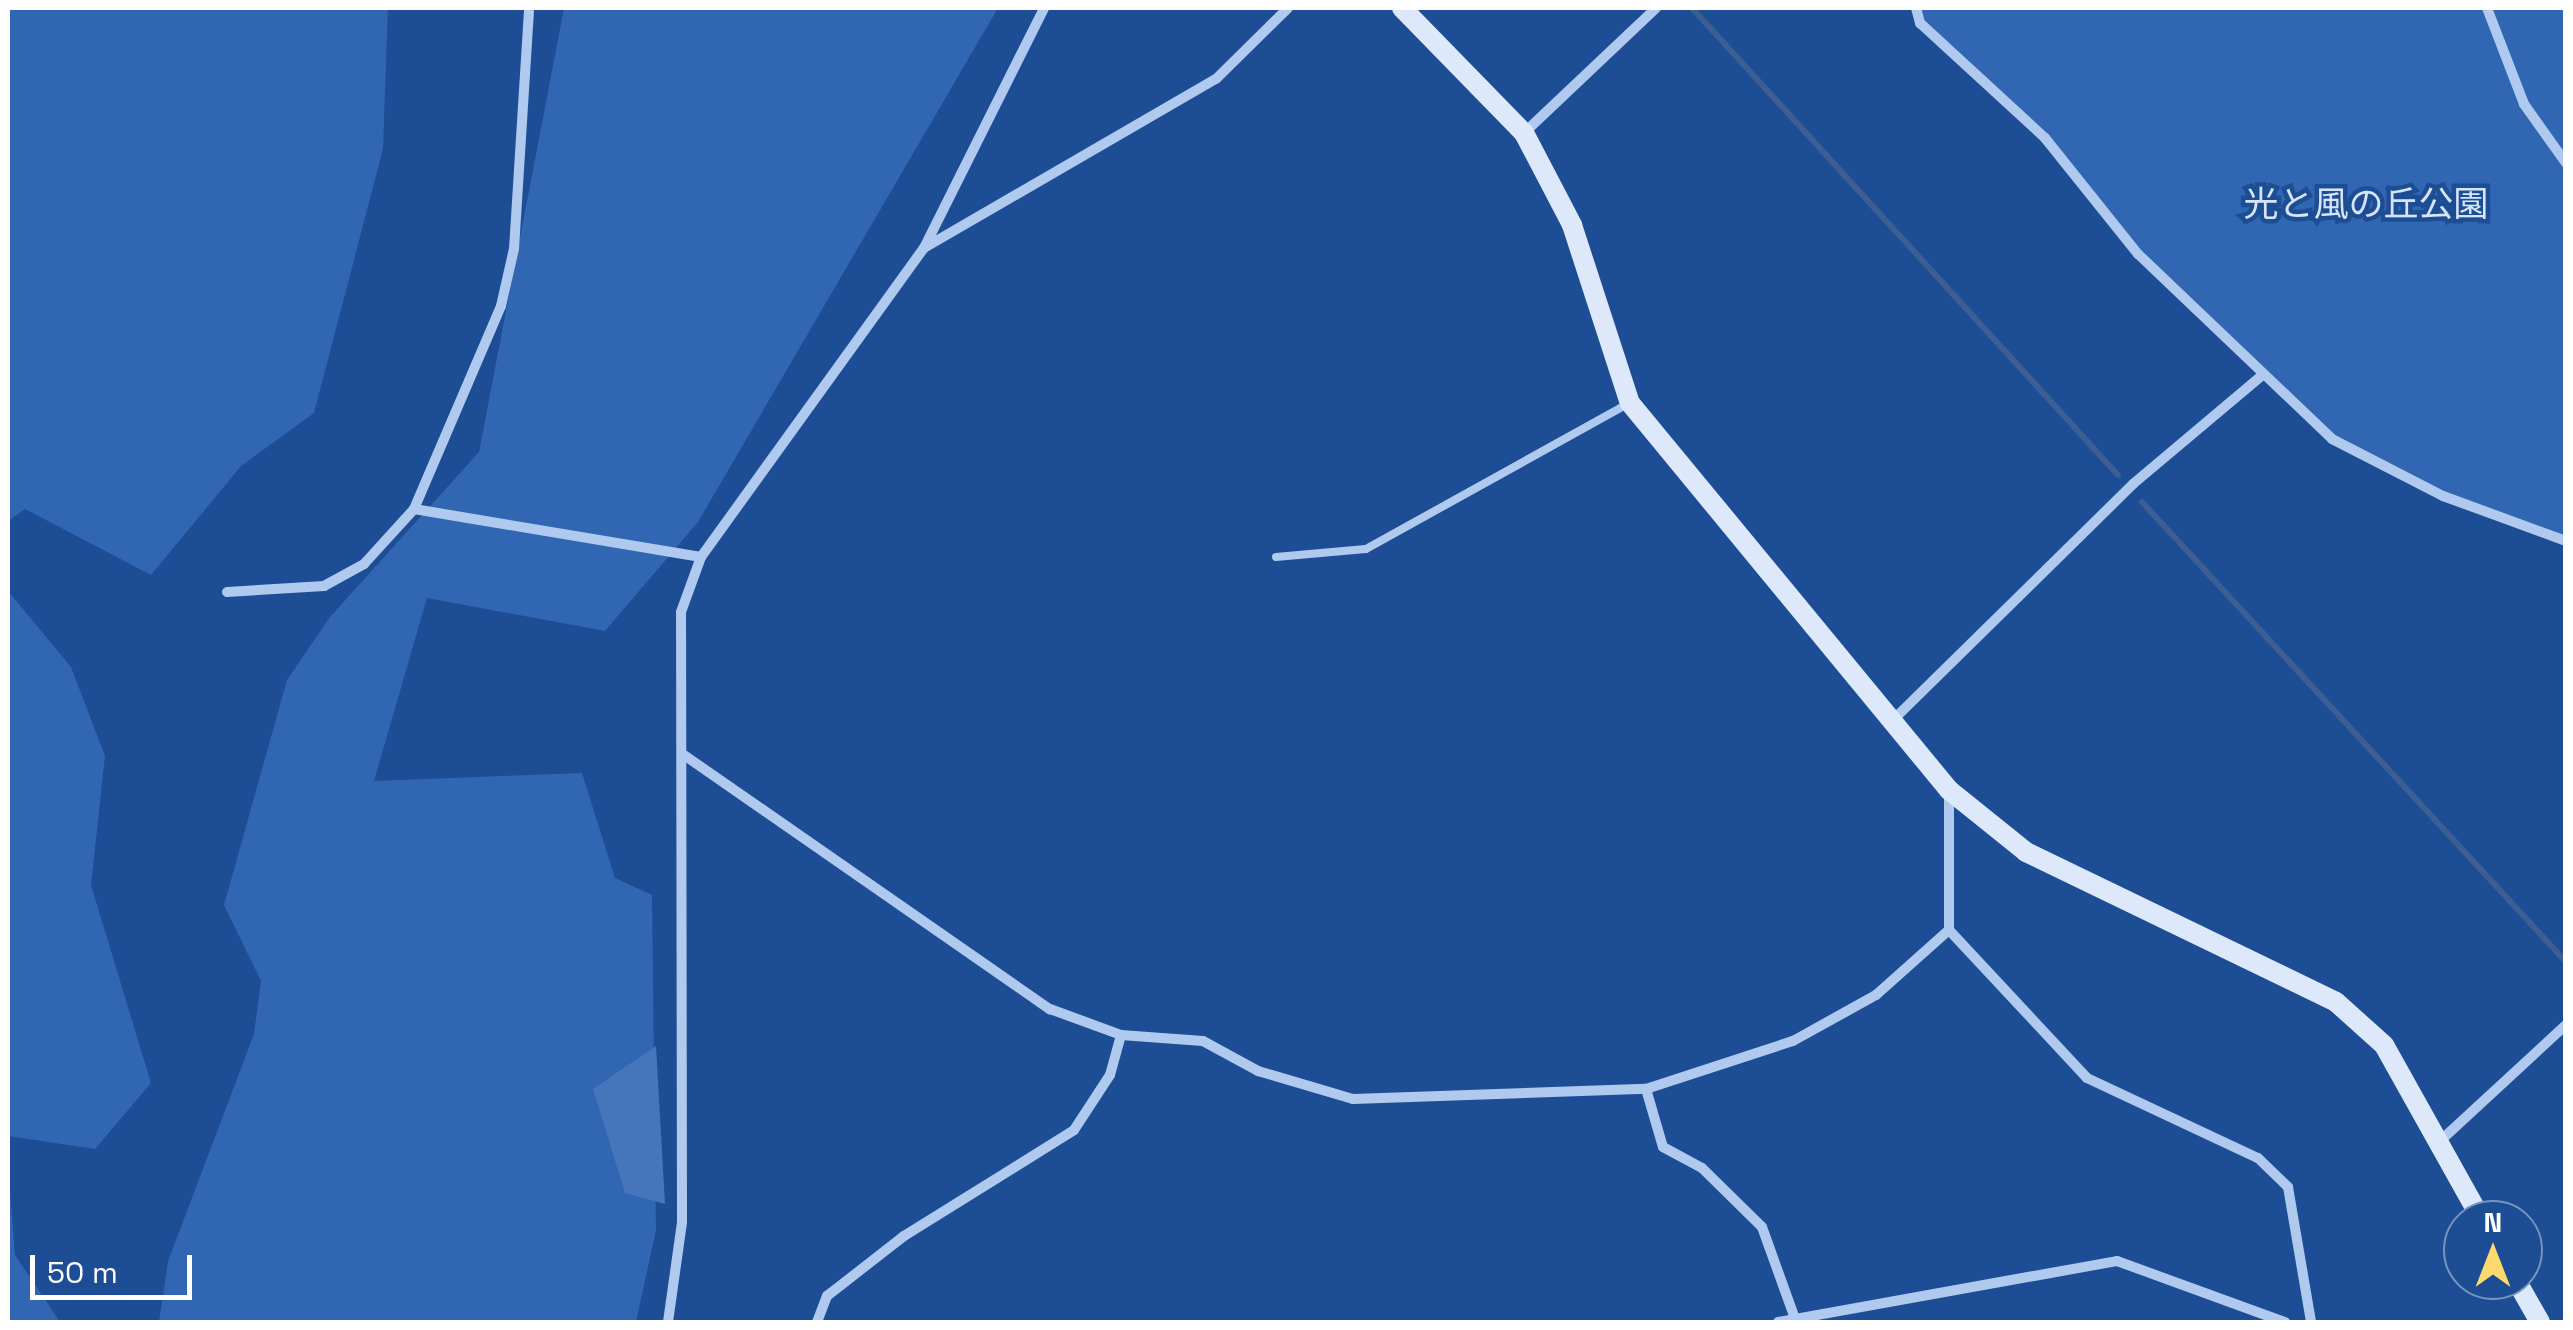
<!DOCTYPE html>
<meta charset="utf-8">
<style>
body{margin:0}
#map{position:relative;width:2573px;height:1330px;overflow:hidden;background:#1d4d94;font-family:"Space Grotesk","Noto Sans JP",sans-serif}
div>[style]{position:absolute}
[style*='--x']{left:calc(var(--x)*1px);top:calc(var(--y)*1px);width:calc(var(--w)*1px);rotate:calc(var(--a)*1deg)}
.green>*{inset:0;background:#3166b2}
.stream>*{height:6px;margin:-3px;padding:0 3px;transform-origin:3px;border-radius:3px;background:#3c5e92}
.building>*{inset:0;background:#4576bb}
.lane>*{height:8px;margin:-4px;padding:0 4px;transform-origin:4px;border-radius:4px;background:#b0caef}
.street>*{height:10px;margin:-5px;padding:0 5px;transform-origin:5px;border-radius:5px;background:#b0caef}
.secondary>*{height:20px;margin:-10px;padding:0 10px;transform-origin:10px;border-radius:10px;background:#dde9fb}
span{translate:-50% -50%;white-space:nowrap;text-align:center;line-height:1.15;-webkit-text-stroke:9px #1d4d94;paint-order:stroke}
.park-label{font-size:35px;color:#d6e5fa}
.frame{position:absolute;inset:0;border:10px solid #fff;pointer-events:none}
.north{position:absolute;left:2443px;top:1200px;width:100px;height:100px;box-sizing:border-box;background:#1d4d94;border:2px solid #7794bf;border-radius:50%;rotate:0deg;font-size:28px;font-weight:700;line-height:40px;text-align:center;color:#fff}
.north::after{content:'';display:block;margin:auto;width:35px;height:45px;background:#feda6e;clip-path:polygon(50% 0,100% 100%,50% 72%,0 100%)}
.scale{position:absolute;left:30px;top:1255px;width:162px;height:45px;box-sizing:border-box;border:5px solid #fff;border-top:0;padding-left:12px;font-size:30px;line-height:35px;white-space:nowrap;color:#fff;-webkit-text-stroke:8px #1d4d94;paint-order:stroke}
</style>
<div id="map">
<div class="green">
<i style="clip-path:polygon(8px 8px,388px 8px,383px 149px,314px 413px,241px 466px,151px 575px,25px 509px,8px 521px)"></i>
<i style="clip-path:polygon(564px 8px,998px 8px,698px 522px,605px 631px,427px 598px,374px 781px,582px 773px,615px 878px,652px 895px,656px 1230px,636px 1322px,159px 1322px,168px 1261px,254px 1034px,261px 981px,224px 905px,287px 680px,330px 617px,479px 452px)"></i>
<i style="clip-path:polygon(1916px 8px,2565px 8px,2565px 541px,2443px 496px,2332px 439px,2138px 254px,2045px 138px,1920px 23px)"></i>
<i style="clip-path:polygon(8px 591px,71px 667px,105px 756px,91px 885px,151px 1083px,95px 1149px,8px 1136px)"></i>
<i style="clip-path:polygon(8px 1166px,15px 1255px,60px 1322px,8px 1322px)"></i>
</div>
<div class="stream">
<i style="--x:1692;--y:8;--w:632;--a:47.63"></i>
<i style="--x:2142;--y:502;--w:626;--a:47.33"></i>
</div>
<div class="building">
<i style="clip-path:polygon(656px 1046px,665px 1204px,625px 1193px,593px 1089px)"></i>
</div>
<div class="lane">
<i style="--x:1276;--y:557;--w:90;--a:-5.1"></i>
<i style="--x:1366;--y:549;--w:299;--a:-29"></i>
</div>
<div class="street">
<i style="--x:1916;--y:8;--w:16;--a:75"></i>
<i style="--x:1920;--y:23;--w:170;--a:42.6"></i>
<i style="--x:2045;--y:138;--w:149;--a:51.3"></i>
<i style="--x:2138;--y:254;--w:268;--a:43.6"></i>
<i style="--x:2332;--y:439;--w:125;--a:27.2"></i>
<i style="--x:2443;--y:496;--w:131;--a:20.1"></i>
<i style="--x:2487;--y:8;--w:103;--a:68.9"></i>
<i style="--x:2524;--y:104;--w:72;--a:54.6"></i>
<i style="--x:1524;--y:133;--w:182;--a:-43.4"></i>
<i style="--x:924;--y:248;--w:268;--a:-63.4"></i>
<i style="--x:414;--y:509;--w:291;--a:9.5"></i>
<i style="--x:227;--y:592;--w:97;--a:-3.5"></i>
<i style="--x:324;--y:586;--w:46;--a:-28.8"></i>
<i style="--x:364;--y:564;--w:74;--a:-47.7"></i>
<i style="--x:414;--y:509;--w:221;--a:-66.8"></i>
<i style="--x:501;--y:306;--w:58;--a:-77.2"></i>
<i style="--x:514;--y:249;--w:241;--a:-86.4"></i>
<i style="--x:1893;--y:720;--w:337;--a:-44.5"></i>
<i style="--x:2133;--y:484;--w:166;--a:-40.1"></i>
<i style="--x:684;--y:755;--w:446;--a:34.8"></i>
<i style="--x:1050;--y:1009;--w:76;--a:20.1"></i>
<i style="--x:1121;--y:1035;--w:82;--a:4.2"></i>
<i style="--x:1203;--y:1041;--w:63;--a:28.6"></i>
<i style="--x:1258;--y:1071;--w:99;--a:16.4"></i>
<i style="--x:1353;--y:1099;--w:293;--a:-2"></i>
<i style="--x:1646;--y:1089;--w:155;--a:-18.1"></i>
<i style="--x:1793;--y:1041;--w:95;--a:-29"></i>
<i style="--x:1876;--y:995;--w:98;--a:-41.7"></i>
<i style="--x:1949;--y:930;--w:139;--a:-90"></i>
<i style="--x:1949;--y:930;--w:202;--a:47"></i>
<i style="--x:2087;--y:1078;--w:189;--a:25.1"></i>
<i style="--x:2258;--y:1158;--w:42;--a:44"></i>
<i style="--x:2288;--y:1187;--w:137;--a:80.3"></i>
<i style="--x:1646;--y:1089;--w:60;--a:73.7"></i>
<i style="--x:1663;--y:1147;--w:44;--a:28.3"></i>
<i style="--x:1702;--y:1168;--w:84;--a:44.5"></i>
<i style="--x:1762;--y:1227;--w:95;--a:70.2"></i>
<i style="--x:2439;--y:1142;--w:173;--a:-42.7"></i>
<i style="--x:668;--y:1322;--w:101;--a:-82"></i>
<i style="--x:682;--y:1222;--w:610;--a:-90.09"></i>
<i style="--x:681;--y:612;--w:59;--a:-70"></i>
<i style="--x:701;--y:557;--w:381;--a:-54.2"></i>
<i style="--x:924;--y:248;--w:337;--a:-30.1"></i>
<i style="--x:1216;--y:79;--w:101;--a:-44.6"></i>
<i style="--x:817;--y:1322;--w:28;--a:-69"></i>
<i style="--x:827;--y:1296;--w:98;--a:-37.9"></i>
<i style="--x:904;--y:1236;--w:200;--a:-31.9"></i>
<i style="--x:1074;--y:1130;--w:66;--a:-56.8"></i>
<i style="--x:1110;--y:1075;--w:41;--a:-74.6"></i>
<i style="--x:1778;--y:1322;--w:344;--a:-10.2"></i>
<i style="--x:2117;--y:1261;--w:179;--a:20"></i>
</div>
<div class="secondary">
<i style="--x:1402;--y:8;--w:175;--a:45.7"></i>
<i style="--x:1524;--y:133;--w:104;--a:62.4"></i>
<i style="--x:1572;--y:225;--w:187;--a:72"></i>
<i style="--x:1630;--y:403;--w:502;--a:50.5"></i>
<i style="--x:1949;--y:790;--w:99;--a:38.8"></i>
<i style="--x:2026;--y:852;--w:344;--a:25.8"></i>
<i style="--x:2336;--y:1002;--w:64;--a:41.9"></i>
<i style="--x:2384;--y:1045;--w:201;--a:60.8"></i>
<i style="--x:2516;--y:1280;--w:48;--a:60.3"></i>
</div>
<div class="park-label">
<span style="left:2366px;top:204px">光と風の丘公園</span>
</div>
<div class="frame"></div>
<div class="north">N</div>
<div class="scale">50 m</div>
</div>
